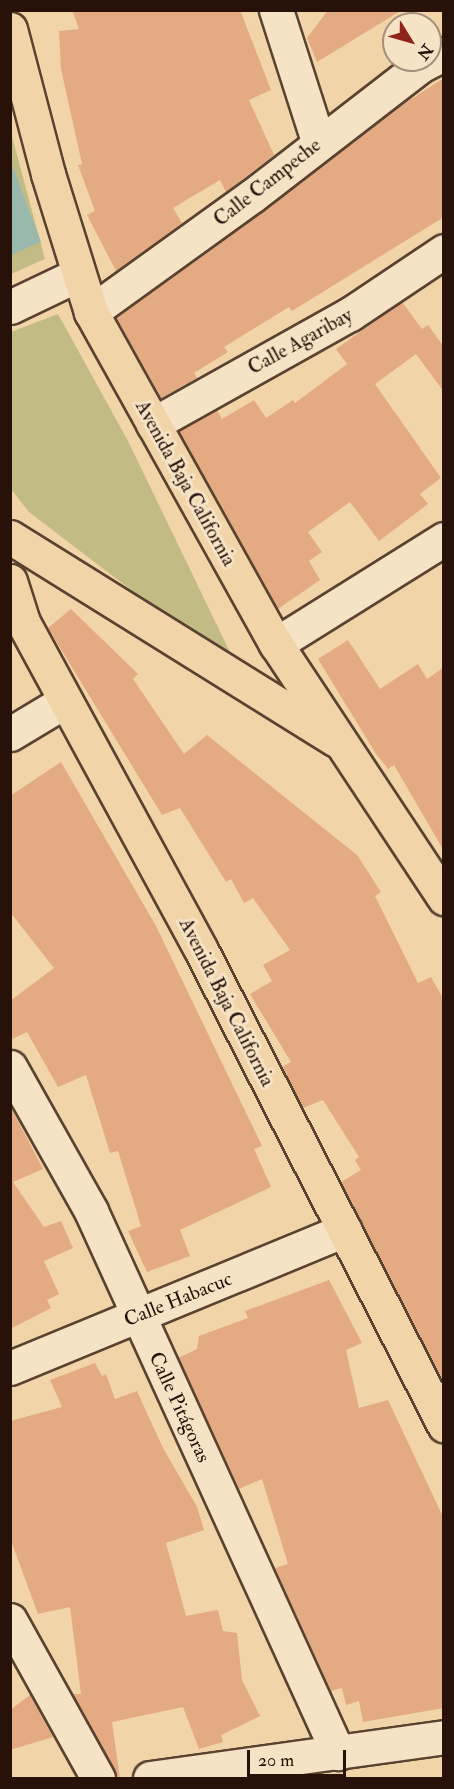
<!DOCTYPE html>
<meta charset="utf-8">
<style>
body{margin:0}
#map{position:relative;width:454px;height:1789px;overflow:hidden;background:#f1d4a8;font-family:"IM FELL Double Pica",serif}
div>[style]{position:absolute}
[style*='--x']{left:calc(var(--x)*1px);top:calc(var(--y)*1px);width:calc(var(--w)*1px);rotate:calc(var(--a)*1deg)}
.green>*{inset:0;background:#c2bb83}
.water>*{inset:0;background:#9bb8ac}
.building>*{inset:0;background:#e4ab82}
.roads{filter:drop-shadow(2px 0 #5a4230) drop-shadow(-2px 0 #5a4230) drop-shadow(0 2px #5a4230) drop-shadow(0 -2px #5a4230)}
.minor>*{height:33px;margin:-16.5px;padding:0 16.5px;transform-origin:16.5px;border-radius:16.5px;background:#f6e3c6}
.major>*{height:33px;margin:-16.5px;padding:0 16.5px;transform-origin:16.5px;border-radius:16.5px;background:#f1d4a8}
span{translate:-50% -50%;white-space:nowrap;text-align:center;line-height:1.15;-webkit-text-stroke:6px #f6e3c6;paint-order:stroke}
.street-label{font-size:20px;color:#281108}
.frame{position:absolute;inset:0;border:12px solid #281108;pointer-events:none}
.north{position:absolute;left:382px;top:12px;width:60px;height:60px;box-sizing:border-box;background:#f6e3c6;border:2px solid #a48f7a;border-radius:50%;rotate:127deg;font-size:16px;font-weight:700;line-height:24px;text-align:center;color:#281108}
.north::after{content:'';display:block;margin:auto;width:21px;height:27px;background:#8f2418;clip-path:polygon(50% 0,100% 100%,50% 72%,0 100%)}
.scale{position:absolute;left:247px;top:1750px;width:99px;height:27px;box-sizing:border-box;border:3px solid #281108;border-top:0;padding-left:8px;font-size:18px;line-height:21px;white-space:nowrap;color:#281108;-webkit-text-stroke:4px #f6e3c6;paint-order:stroke}
</style>
<div id="map">
<div class="green">
<i style="clip-path:polygon(10px 129px,45px 259px,11px 274px,10px 274px)"></i>
<i style="clip-path:polygon(58px 314px,128px 441px,240px 673px,29px 512px,11px 489px,11px 332px)"></i>
</div>
<div class="water">
<i style="clip-path:polygon(11px 162px,41px 242px,11px 255px,10px 255px)"></i>
</div>
<div class="building">
<i style="clip-path:polygon(72px 10px,240px 10px,271px 90px,249px 100px,274px 155px,226px 192px,220px 180px,173px 208px,182px 223px,116px 271px,87px 215px,95px 211px,78px 165px,82px 164px,61px 69px,59px 31px,79px 29px)"></i>
<i style="clip-path:polygon(328px 10px,402px 10px,317px 62px,307px 38px)"></i>
<i style="clip-path:polygon(444px 78px,444px 217px,292px 311px,289px 307px,224px 347px,228px 352px,194px 373px,197px 378px,161px 398px,116px 317px,202px 257px,394px 110px)"></i>
<i style="clip-path:polygon(402px 302px,422px 329px,428px 325px,444px 347px,444px 392px,416px 354px,375px 384px,441px 478px,420px 494px,428px 504px,379px 541px,350px 502px,308px 532px,322px 552px,309px 561px,320px 580px,278px 609px,179px 431px,217px 410px,222px 419px,254px 400px,266px 418px,293px 400px,295px 403px,347px 364px,336px 349px)"></i>
<i style="clip-path:polygon(71px 609px,138px 674px,133px 679px,184px 754px,207px 735px,357px 855px,381px 892px,375px 896px,418px 983px,431px 977px,444px 1000px,444px 1383px,341px 1182px,361px 1170px,355px 1160px,359px 1157px,323px 1100px,303px 1108px,282px 1067px,291px 1062px,250px 994px,272px 981px,263px 965px,290px 950px,253px 898px,244px 903px,231px 879px,226px 882px,180px 808px,162px 815px,48px 628px)"></i>
<i style="clip-path:polygon(348px 640px,380px 689px,418px 664px,427px 679px,444px 667px,444px 851px,394px 765px,388px 769px,376px 754px,318px 659px)"></i>
<i style="clip-path:polygon(61px 762px,156px 926px,262px 1146px,254px 1149px,271px 1187px,180px 1230px,190px 1256px,147px 1272px,128px 1231px,141px 1226px,118px 1151px,110px 1153px,86px 1075px,58px 1087px,27px 1032px,10px 1040px,10px 1001px,54px 968px,10px 912px,10px 796px)"></i>
<i style="clip-path:polygon(10px 1106px,43px 1169px,13px 1182px,44px 1227px,61px 1221px,73px 1248px,44px 1261px,59px 1294px,47px 1300px,51px 1308px,10px 1329px)"></i>
<i style="clip-path:polygon(329px 1280px,362px 1343px,346px 1350px,359px 1408px,388px 1400px,444px 1519px,444px 1708px,363px 1722px,359px 1701px,346px 1705px,342px 1688px,331px 1691px,275px 1568px,288px 1564px,262px 1479px,239px 1489px,178px 1358px,197px 1349px,199px 1336px,248px 1318px,245px 1311px)"></i>
<i style="clip-path:polygon(95px 1363px,102px 1376px,106px 1374px,115px 1399px,137px 1391px,162px 1446px,197px 1507px,204px 1530px,166px 1543px,186px 1616px,218px 1610px,223px 1631px,237px 1633px,242px 1680px,260px 1716px,221px 1735px,223px 1742px,199px 1749px,183px 1707px,112px 1722px,120px 1779px,117px 1779px,73px 1694px,81px 1694px,70px 1607px,38px 1614px,10px 1538px,10px 1421px,62px 1407px,50px 1380px)"></i>
<i style="clip-path:polygon(30px 1695px,53px 1737px,10px 1750px,10px 1710px)"></i>
</div>
<div class="roads">
<div class="minor">
<i style="--x:276;--y:10;--w:138;--a:72.2"></i>
<i style="--x:10;--y:307;--w:74;--a:-25.5"></i>
<i style="--x:91;--y:312;--w:198;--a:-35.8"></i>
<i style="--x:252;--y:196;--w:212;--a:-37.7"></i>
<i style="--x:420;--y:66;--w:27;--a:-27"></i>
<i style="--x:153;--y:424;--w:226;--a:-29.2"></i>
<i style="--x:350;--y:314;--w:113;--a:-33.8"></i>
<i style="--x:276;--y:644;--w:198;--a:-32"></i>
<i style="--x:10;--y:734;--w:64;--a:-31"></i>
<i style="--x:10;--y:1067;--w:165;--a:60.6"></i>
<i style="--x:91;--y:1211;--w:596;--a:65.5"></i>
<i style="--x:10;--y:1368;--w:362;--a:-22.4"></i>
<i style="--x:10;--y:1620;--w:181;--a:60.9"></i>
<i style="--x:150;--y:1778;--w:297;--a:-7.9"></i>
</div>
<div class="major">
<i style="--x:10;--y:29;--w:150;--a:75.3"></i>
<i style="--x:48;--y:174;--w:145;--a:72.7"></i>
<i style="--x:91;--y:312;--w:380;--a:60.9"></i>
<i style="--x:276;--y:644;--w:305;--a:56.5"></i>
<i style="--x:10;--y:537;--w:383;--a:31.9"></i>
<i style="--x:10;--y:581;--w:43;--a:72.4"></i>
<i style="--x:23;--y:622;--w:373;--a:61.5"></i>
<i style="--x:201;--y:950;--w:534;--a:62.91"></i>
</div>
</div>
<div class="street-label">
<span style="left:267px;top:182px;rotate:-38deg">Calle Campeche</span>
<span style="left:300px;top:341px;rotate:-29deg">Calle Agaribay</span>
<span style="left:186px;top:483px;rotate:61deg">Avenida Baja California</span>
<span style="left:227px;top:1002px;rotate:63deg">Avenida Baja California</span>
<span style="left:178px;top:1299px;rotate:-22deg">Calle Habacuc</span>
<span style="left:180px;top:1407px;rotate:65deg">Calle Pitágoras</span>
</div>
<div class="frame"></div>
<div class="north">N</div>
<div class="scale">20 m</div>
</div>
